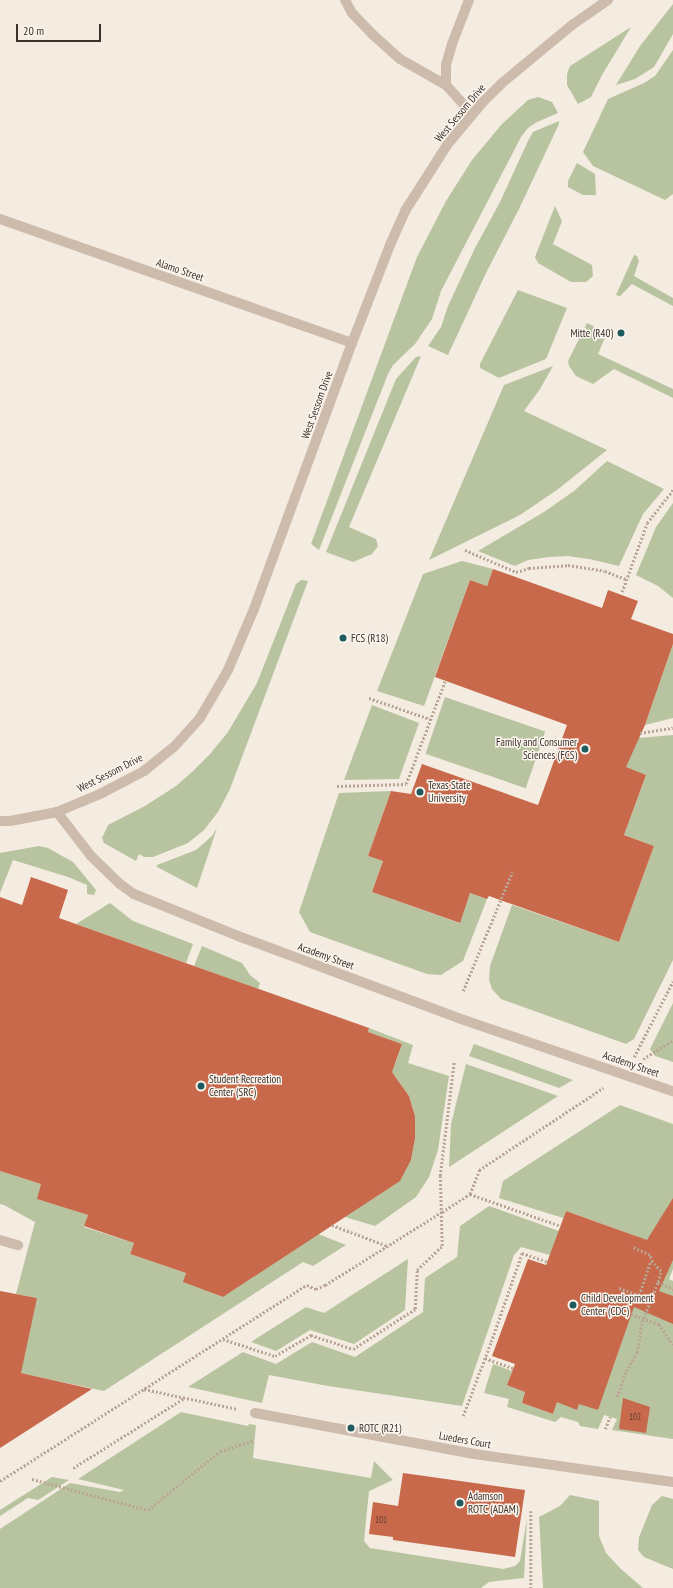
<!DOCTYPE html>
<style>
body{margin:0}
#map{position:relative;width:673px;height:1588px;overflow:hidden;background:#f4ebe1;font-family:"PT Sans Narrow",sans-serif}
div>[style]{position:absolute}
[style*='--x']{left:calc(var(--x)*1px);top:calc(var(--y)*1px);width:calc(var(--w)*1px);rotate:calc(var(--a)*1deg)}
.green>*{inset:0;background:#b8c4a0;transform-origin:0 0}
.building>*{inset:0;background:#c8694b}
.path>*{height:2.5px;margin-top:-1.25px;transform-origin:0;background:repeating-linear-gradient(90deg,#b9a596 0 2px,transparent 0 4px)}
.service>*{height:10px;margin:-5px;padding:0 5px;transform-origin:5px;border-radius:5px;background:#cdbbac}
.minor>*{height:10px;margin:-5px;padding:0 5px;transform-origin:5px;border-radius:5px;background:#cdbbac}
.dots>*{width:11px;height:11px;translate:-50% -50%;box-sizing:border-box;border:2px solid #fbf5ee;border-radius:50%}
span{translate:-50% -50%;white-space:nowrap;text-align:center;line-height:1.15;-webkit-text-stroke:3px #fbf5ee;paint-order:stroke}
.number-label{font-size:9px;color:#5e3e33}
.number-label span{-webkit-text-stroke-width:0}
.street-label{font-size:11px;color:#3b302b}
.poi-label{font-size:11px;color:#3b302b}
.right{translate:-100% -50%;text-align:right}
.left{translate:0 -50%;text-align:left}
.scale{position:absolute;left:16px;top:24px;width:85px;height:18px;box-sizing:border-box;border:2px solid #3b302b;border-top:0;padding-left:5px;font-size:12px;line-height:14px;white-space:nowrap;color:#3b302b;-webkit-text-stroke:3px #fbf5ee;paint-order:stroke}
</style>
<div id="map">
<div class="green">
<i style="clip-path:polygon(673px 4px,673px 34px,654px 67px,635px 79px,616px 85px,640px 46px)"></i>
<i style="clip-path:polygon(631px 27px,602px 75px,591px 97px,578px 104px,567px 85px,567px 74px,570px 66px)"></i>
<i style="clip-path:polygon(673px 50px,673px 194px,665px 200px,593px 166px,583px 152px,608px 99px,644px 83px,655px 76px)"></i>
<i style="clip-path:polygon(538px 97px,552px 102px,558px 113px,537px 122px,528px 128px,521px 137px,441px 291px,432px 319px,415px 344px,393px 365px,388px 374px,319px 550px,311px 544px,417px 257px,446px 201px,472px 160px,502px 124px,528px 100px)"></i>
<i style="clip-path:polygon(559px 121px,559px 124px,519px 209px,486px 273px,448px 355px,428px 346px,441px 327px,448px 306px,475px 248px,500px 202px,528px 141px,533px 132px)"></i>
<i style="clip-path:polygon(577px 163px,595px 174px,596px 195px,583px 195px,568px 187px,568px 181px)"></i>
<i style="clip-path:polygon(555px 206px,562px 221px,553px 244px,592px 265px,593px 276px,586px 282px,571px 282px,538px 263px,535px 257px)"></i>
<i style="clip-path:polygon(634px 255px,637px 256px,639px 261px,634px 276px,673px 298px,673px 306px,632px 284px,620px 296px,616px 295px)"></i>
<i style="clip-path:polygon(518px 290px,567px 308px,546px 359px,499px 378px,480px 368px,480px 364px)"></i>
<i style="clip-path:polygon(587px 323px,607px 333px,598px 354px,673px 389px,673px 398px,614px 369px,593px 384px,576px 376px,569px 366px,568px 361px)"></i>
<i style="clip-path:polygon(421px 356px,349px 527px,376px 539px,378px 546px,372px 554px,353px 562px,326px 552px,396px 379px,416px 357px)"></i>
<i style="clip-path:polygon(553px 366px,540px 389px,524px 411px,607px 450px,557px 490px,520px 515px,429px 560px,504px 385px)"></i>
<i style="clip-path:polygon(607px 461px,664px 489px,643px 514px,619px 566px,589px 559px,568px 556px,549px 557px,528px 560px,515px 566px,478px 551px,544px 512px,574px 491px)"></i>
<i style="clip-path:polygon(673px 503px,673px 598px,658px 586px,636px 575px,656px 527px)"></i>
<i style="clip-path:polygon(462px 561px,493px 569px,487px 586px,470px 580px,424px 706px,377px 691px,423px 574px)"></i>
<i style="clip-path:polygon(301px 580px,308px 581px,230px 789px,218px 812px,204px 830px,188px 843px,153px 857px,144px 857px,139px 854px,136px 861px,104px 843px,102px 838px,108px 825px,145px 806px,176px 786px,192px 772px,210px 754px,228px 732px,257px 683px,296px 584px)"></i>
<i style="clip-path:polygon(673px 644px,673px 718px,645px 725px)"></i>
<i style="left:445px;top:697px;width:106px;height:60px;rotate:19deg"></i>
<i style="clip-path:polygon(372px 705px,419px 723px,399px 779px,344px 780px)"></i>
<i style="clip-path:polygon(673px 735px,673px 960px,634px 1039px,626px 1044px,501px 999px,492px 989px,489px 980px,490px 966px,512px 905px,619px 942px,654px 846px,624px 835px,646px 775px,607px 761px,638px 738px)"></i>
<i style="clip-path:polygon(391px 791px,368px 856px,383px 861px,372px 892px,459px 923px,470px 893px,487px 899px,463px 961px,441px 975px,427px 974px,310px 932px,299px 912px,339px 793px)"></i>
<i style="clip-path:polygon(217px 828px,197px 888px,157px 867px,157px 865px,196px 850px,212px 836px)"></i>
<i style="clip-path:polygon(39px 846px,48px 848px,73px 862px,96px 890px,94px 895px,87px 894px,87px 885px,68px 877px,13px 860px,0 893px,0 853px)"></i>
<i style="clip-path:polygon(110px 903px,133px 921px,193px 944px,186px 963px,76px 924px)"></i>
<i style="clip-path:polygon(202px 946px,242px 963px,250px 975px,260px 983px,258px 989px,194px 966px)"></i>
<i style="clip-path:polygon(673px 1003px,673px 1062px,655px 1056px,650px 1049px)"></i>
<i style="clip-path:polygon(369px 1028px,413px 1045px,408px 1063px,449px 1076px,438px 1150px,429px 1177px,416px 1197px,375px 1226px,345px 1217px,411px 1160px,415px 1139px,415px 1116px,409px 1096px,395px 1076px,382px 1066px,396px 1062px,402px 1044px,368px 1032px)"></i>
<i style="clip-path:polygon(474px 1044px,573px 1080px,559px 1088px,469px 1056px)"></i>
<i style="clip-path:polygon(466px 1064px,558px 1096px,449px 1167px,451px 1124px)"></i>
<i style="clip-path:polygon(620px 1105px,673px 1124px,673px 1269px,669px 1279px,673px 1281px,673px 1439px,612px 1430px,617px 1419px,604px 1415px,598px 1429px,580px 1426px,578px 1422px,561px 1417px,555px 1422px,507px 1407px,509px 1399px,484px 1393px,493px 1364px,512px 1371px,508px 1385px,525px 1392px,522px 1403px,553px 1414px,557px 1402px,592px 1367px,611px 1372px,637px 1297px,619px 1290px,636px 1236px,566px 1211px,563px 1218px,499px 1198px,503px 1181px)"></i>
<i style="clip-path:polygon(0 1171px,41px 1184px,38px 1199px,88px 1215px,84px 1227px,134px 1243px,130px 1254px,186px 1273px,184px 1282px,223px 1297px,318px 1234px,346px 1245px,313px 1266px,303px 1262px,104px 1391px,1px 1369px,37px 1298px,16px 1294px,35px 1222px,4px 1205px,0 1204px)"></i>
<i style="clip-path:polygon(489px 1206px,559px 1231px,550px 1255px,521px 1247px,514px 1255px,462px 1406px,328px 1386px,269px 1375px,262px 1403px,188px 1387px,243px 1352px,276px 1364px,312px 1342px,355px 1357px,423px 1312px,425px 1278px,457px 1257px,460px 1226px)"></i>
<i style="clip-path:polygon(408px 1259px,405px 1310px,354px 1344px,310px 1330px,276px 1351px,251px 1342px,306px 1307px,324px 1313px)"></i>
<i style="clip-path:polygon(181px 1412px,248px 1426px,249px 1424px,256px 1425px,253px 1458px,371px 1478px,374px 1461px,393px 1480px,369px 1491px,364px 1541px,370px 1548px,503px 1569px,515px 1566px,520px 1561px,527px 1518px,524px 1578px,489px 1582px,481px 1588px,0 1588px,0 1529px,70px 1483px,120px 1492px,124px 1490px,78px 1479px)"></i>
<i style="clip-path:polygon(52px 1477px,69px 1480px,38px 1500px,28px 1498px,0 1516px,0 1510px)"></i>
<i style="clip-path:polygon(570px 1495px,599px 1501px,599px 1536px,606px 1553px,621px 1569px,643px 1588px,543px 1588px,539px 1517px,560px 1506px)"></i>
<i style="clip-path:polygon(662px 1496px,673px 1499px,673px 1569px,644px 1557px,638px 1550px,639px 1537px,652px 1505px)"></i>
</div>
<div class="building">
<i style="clip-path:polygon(493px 569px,602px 608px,608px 590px,638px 601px,631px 619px,673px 634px,673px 644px,645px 725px,626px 767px,646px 775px,624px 835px,654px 846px,619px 942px,489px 896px,487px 899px,470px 893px,460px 923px,372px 892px,383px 861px,368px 856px,391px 791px,411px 794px,422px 764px,538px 805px,567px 725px,435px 677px,470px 580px,487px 586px)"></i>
<i style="clip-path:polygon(31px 877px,68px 890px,59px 918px,369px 1028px,368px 1032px,402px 1044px,392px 1072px,409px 1096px,415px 1116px,415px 1139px,411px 1160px,400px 1181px,223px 1297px,183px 1282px,186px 1273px,130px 1254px,134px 1243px,84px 1226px,88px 1215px,37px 1199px,41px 1184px,0 1171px,0 897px,22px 905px)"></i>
<i style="clip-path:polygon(673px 1198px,673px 1260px,659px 1291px,673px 1296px,673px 1324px,634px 1307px,598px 1410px,579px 1404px,577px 1410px,557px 1402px,553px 1414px,522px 1403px,525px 1392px,507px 1385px,515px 1364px,492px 1356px,528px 1259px,546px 1265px,566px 1211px,647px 1240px)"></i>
<i style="clip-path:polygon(0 1291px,37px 1298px,21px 1373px,92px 1389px,0 1448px)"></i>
<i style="clip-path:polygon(623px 1398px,650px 1407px,646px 1433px,619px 1429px)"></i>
<i style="clip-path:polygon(403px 1473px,525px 1490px,515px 1557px,393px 1540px,393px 1537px,369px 1534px,373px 1502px,398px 1506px)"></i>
</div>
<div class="path">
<i style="--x:465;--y:550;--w:56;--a:23.3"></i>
<i style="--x:516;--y:572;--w:14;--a:-17"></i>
<i style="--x:529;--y:568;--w:39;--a:-4"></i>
<i style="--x:568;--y:565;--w:37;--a:9"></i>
<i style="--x:605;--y:571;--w:22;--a:21"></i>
<i style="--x:622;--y:592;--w:73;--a:-70.1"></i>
<i style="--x:647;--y:523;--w:42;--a:-51.8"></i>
<i style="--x:369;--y:698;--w:65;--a:19"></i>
<i style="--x:640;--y:733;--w:33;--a:-9"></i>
<i style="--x:337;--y:786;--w:69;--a:-1.7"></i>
<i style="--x:406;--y:784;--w:110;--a:-69.3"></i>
<i style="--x:463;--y:991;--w:129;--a:-67.6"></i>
<i style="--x:634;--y:1057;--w:85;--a:-62.8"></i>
<i style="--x:643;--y:1059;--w:36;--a:-32"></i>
<i style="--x:470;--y:1194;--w:96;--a:19.4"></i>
<i style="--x:332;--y:1225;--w:60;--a:20.6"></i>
<i style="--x:658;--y:1282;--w:17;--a:25"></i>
<i style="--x:619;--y:1288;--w:21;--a:19"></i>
<i style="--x:639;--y:1295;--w:36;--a:-71"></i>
<i style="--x:631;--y:1314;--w:30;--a:20"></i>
<i style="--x:659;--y:1324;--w:25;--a:56"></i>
<i style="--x:223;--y:1339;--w:55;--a:18.1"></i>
<i style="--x:275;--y:1356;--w:42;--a:-30.3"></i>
<i style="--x:311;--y:1335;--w:44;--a:18.4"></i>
<i style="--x:353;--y:1349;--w:74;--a:-32.8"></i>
<i style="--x:415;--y:1309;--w:39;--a:-87"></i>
<i style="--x:417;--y:1270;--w:35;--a:-44"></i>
<i style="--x:442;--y:1246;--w:70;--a:-91.6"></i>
<i style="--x:440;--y:1176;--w:115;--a:-83"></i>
<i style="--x:485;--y:1358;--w:30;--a:20"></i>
<i style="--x:144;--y:1389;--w:95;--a:12.1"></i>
<i style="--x:617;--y:1397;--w:28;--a:-71"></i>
<i style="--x:626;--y:1371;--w:21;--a:-59"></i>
<i style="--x:637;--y:1353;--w:31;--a:-81"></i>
<i style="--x:642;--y:1322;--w:43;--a:-68.2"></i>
<i style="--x:658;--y:1282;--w:11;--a:-75"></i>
<i style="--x:661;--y:1271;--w:13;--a:-135"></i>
<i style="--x:652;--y:1262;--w:7;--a:-106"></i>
<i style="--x:650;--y:1255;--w:20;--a:-156"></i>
<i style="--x:463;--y:1416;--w:79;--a:-69.3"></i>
<i style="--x:491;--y:1342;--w:94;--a:-70.8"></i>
<i style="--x:522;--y:1253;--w:28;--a:19"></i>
<i style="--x:605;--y:1429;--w:13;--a:-67"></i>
<i style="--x:73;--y:1468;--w:131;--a:-32.2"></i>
<i style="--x:32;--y:1479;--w:120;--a:15"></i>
<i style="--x:148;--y:1510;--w:93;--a:-39.3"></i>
<i style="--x:220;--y:1451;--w:34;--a:-17"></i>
<i style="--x:0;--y:1481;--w:364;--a:-32.6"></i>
<i style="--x:307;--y:1285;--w:10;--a:24"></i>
<i style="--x:316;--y:1289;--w:10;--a:-24"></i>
<i style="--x:325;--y:1285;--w:138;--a:-32"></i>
<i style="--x:442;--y:1212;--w:33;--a:-33"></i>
<i style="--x:470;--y:1194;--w:26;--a:-69"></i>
<i style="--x:479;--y:1170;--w:149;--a:-33.5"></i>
<i style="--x:531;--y:1511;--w:77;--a:90"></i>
</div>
<div class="service">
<i style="--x:345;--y:0;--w:15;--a:62"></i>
<i style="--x:352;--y:13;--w:28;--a:46"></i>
<i style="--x:371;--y:33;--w:39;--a:42"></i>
<i style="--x:400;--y:59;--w:53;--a:29.5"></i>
<i style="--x:446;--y:85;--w:39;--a:48"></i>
<i style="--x:446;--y:85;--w:20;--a:-90"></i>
<i style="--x:446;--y:65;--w:22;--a:-74"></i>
<i style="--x:452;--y:44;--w:47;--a:-68.9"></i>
<i style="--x:0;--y:1240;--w:19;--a:16"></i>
<i style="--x:255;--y:1413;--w:223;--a:10.6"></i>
<i style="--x:474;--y:1454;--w:201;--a:8"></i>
</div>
<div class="minor">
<i style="--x:0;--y:219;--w:373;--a:19.4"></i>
<i style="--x:57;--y:812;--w:56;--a:52.3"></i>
<i style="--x:91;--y:856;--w:40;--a:44"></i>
<i style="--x:120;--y:884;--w:17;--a:36"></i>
<i style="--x:134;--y:894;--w:112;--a:22"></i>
<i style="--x:238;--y:936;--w:235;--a:20.4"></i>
<i style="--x:458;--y:1018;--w:227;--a:18.8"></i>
<i style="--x:0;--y:821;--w:10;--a:0"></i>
<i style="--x:10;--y:821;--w:48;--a:-10.8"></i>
<i style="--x:57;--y:812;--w:47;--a:-22.7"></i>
<i style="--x:100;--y:794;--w:50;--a:-27.6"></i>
<i style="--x:144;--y:771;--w:38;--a:-39"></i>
<i style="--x:174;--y:747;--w:39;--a:-48"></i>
<i style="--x:200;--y:718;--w:56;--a:-59.7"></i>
<i style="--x:228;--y:670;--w:66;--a:-66.9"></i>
<i style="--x:254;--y:609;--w:283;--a:-69.8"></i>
<i style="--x:352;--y:343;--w:105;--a:-68.8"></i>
<i style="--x:390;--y:245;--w:37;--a:-66"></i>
<i style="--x:405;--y:211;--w:78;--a:-57.5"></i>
<i style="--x:447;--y:145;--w:55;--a:-50.2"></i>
<i style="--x:482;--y:103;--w:28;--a:-45"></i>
<i style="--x:502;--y:83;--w:91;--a:-39.6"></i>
<i style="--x:572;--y:25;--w:44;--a:-34.8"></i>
</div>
<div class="dots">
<i style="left:621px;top:333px;background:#1f5a5e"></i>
<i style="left:343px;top:638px;background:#1f5a5e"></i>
<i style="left:585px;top:749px;background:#1f5a5e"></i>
<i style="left:420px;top:792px;background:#1f5a5e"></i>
<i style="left:201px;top:1086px;background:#1f5a5e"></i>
<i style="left:573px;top:1305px;background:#1f5a5e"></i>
<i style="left:351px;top:1428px;background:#1f5a5e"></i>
<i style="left:460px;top:1503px;background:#1f5a5e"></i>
</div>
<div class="number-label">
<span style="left:635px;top:1417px">102</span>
<span style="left:381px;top:1520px">101</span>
</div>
<div class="street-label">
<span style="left:460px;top:113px;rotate:-50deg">West Sessom Drive</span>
<span style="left:180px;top:270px;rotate:19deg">Alamo Street</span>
<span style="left:317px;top:405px;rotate:-70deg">West Sessom Drive</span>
<span style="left:110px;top:773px;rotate:-27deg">West Sessom Drive</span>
<span style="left:326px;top:956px;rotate:20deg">Academy Street</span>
<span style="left:631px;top:1064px;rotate:19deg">Academy Street</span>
<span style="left:465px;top:1440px;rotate:10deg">Lueders Court</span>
</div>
<div class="poi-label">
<span class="right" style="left:613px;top:333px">Mitte (R40)</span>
<span class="left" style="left:351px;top:638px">FCS (R18)</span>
<span class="right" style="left:577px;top:749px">Family and Consumer<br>Sciences (FCS)</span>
<span class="left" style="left:428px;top:792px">Texas State<br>University</span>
<span class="left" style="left:209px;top:1086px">Student Recreation<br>Center (SRC)</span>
<span class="left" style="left:581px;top:1305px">Child Development<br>Center (CDC)</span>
<span class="left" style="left:359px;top:1428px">ROTC (R21)</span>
<span class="left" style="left:468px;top:1503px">Adamson<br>ROTC (ADAM)</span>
</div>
<div class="scale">20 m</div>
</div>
